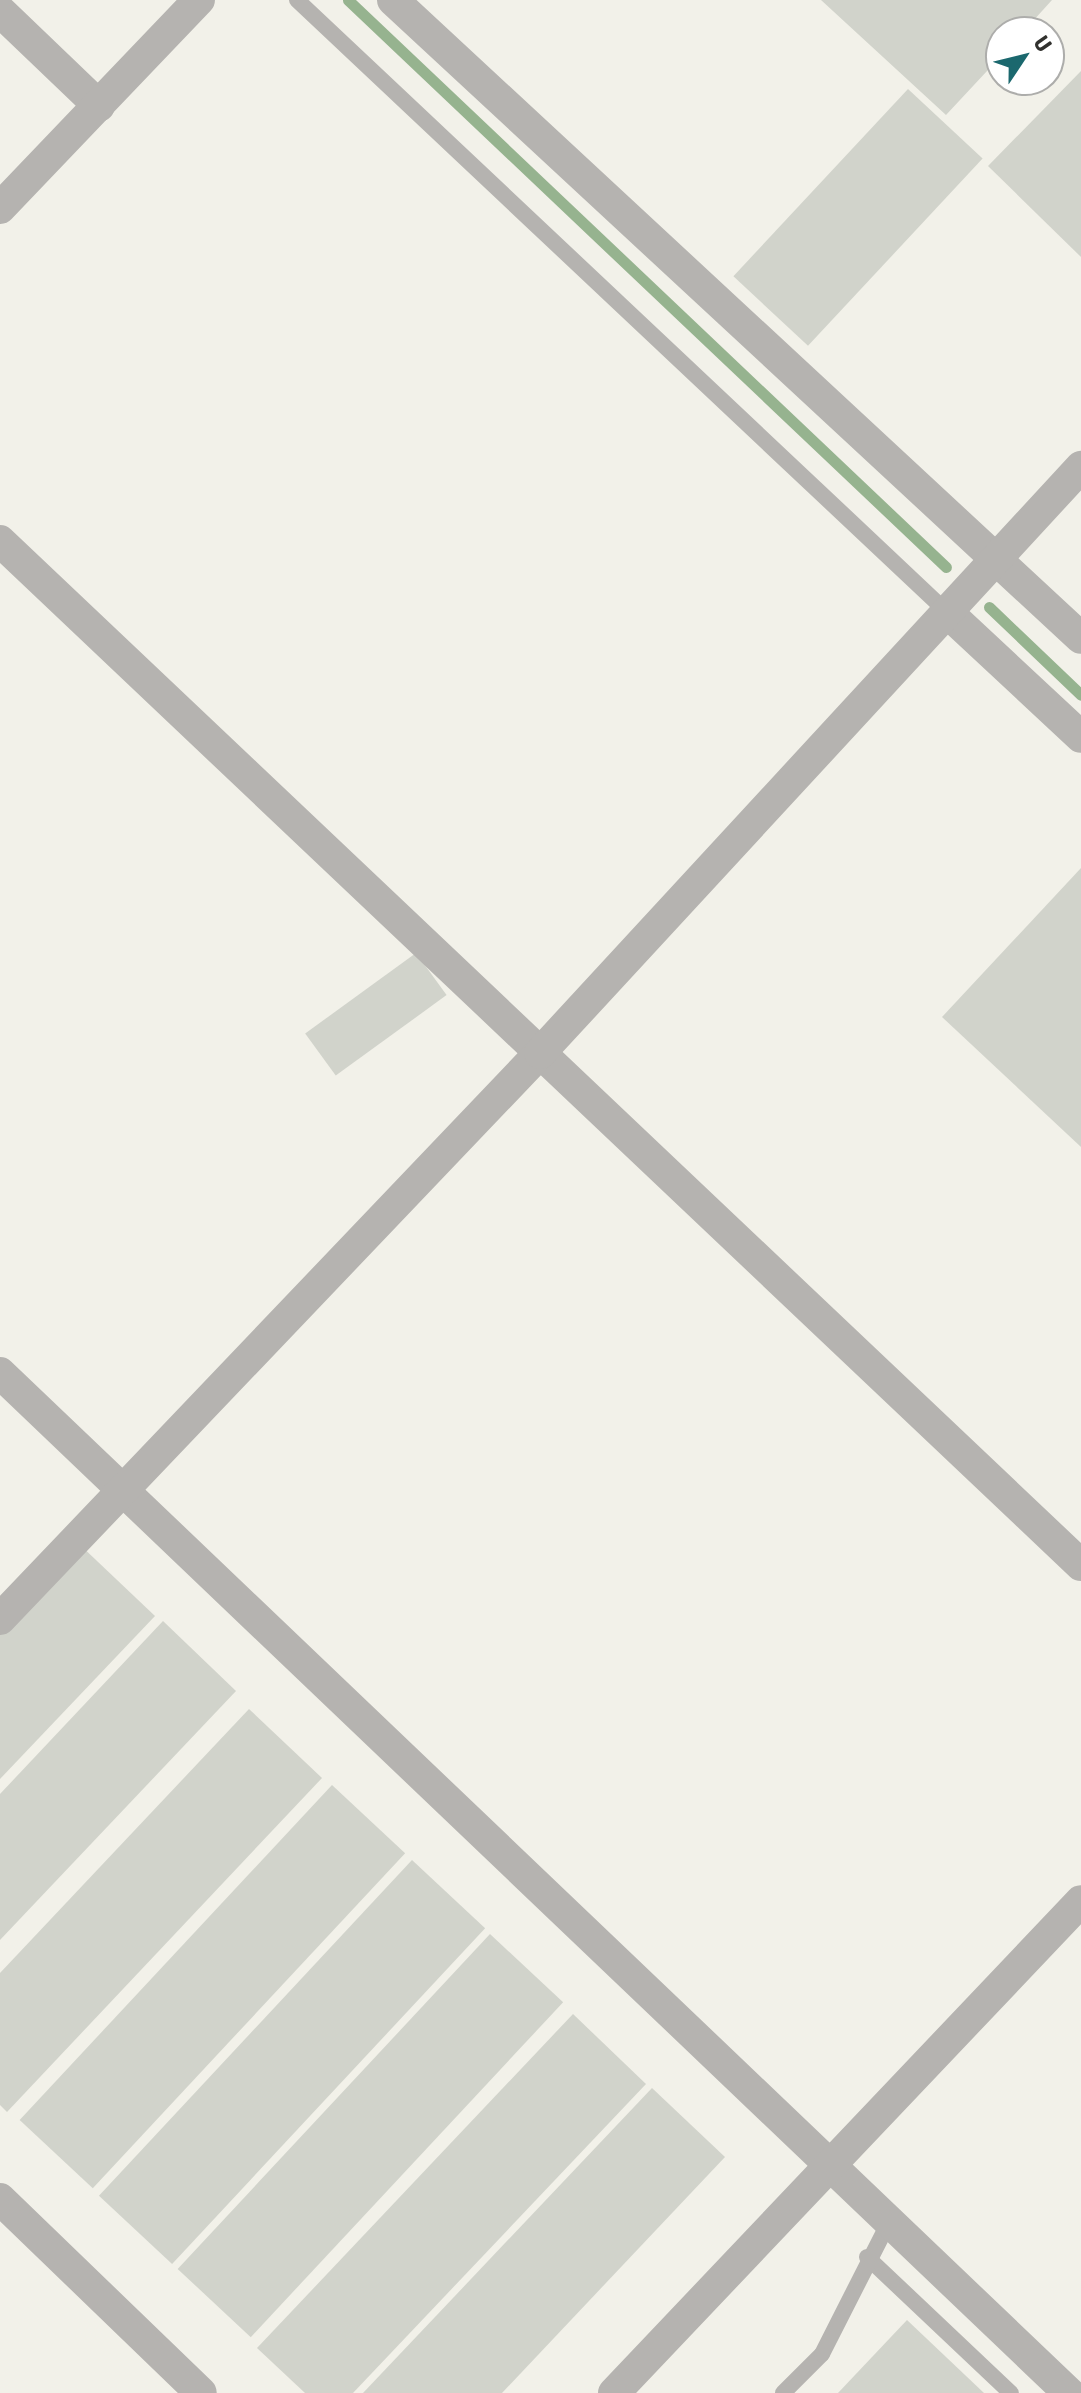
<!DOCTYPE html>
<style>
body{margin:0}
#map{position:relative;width:1081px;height:2393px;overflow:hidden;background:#f2f1e9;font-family:"Asap Condensed",sans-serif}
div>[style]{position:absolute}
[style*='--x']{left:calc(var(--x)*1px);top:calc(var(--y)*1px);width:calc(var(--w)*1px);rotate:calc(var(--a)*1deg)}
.stream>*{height:11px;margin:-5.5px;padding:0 5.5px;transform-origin:5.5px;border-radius:5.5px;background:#96b38f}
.building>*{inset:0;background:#d1d3cb;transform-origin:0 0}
.lane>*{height:16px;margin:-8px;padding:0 8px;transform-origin:8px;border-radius:8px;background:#b5b3b0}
.street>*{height:32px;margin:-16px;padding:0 16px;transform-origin:16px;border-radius:16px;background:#b5b3b0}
span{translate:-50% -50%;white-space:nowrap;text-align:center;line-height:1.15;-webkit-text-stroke:8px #fff;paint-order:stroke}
.north{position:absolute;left:985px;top:16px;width:80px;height:80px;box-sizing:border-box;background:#fff;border:2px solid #adadab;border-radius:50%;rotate:55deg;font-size:22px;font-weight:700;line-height:32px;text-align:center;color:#31312e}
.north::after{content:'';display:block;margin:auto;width:28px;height:36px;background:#1b686e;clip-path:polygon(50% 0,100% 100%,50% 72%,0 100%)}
</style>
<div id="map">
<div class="stream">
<i style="--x:348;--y:0;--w:824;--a:43.48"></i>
<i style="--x:989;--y:607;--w:127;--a:43.7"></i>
</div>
<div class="building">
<i style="clip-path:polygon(821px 0,1052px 0,1023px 32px,1001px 32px,1001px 56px,946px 115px)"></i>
<i style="clip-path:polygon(1081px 71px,1081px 257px,988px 166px)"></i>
<i style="left:908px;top:89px;width:102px;height:256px;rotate:43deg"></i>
<i style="clip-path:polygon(1081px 868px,1081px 1147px,942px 1017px)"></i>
<i style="left:416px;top:953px;width:52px;height:137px;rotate:54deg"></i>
<i style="clip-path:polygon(77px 1542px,155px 1616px,0 1779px,0 1623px)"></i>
<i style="clip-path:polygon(163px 1621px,236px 1691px,0 1940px,0 1794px)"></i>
<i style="clip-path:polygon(249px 1709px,322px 1778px,7px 2112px,0 2105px,0 1973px)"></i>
<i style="left:332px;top:1785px;width:100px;height:458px;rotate:43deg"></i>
<i style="left:412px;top:1860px;width:100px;height:459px;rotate:43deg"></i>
<i style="left:490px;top:1934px;width:100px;height:458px;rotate:43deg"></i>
<i style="clip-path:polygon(573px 2014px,646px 2084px,353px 2393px,305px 2393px,257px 2348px)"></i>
<i style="clip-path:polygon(652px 2088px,725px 2157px,502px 2393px,363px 2393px)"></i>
<i style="clip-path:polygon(907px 2320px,984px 2393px,838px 2393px)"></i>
</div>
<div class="lane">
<i style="--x:297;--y:0;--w:893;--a:43.28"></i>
<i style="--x:867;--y:2257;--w:198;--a:43.4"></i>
<i style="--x:783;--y:2393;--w:55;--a:-45"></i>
<i style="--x:822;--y:2354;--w:146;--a:-63.1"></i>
</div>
<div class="street">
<i style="--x:393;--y:0;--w:938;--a:42.84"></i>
<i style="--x:0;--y:11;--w:137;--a:43.8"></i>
<i style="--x:0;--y:208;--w:288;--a:-46.3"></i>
<i style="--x:0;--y:541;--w:1489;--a:43.45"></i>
<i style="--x:947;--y:612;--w:183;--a:43"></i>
<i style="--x:0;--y:1373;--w:1478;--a:43.66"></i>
<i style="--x:0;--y:1619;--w:782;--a:-46.35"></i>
<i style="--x:540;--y:1053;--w:798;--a:-47.29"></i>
<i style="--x:0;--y:2199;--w:279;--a:44"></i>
<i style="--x:614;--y:2393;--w:678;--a:-46.49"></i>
</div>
<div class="north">U</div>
</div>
